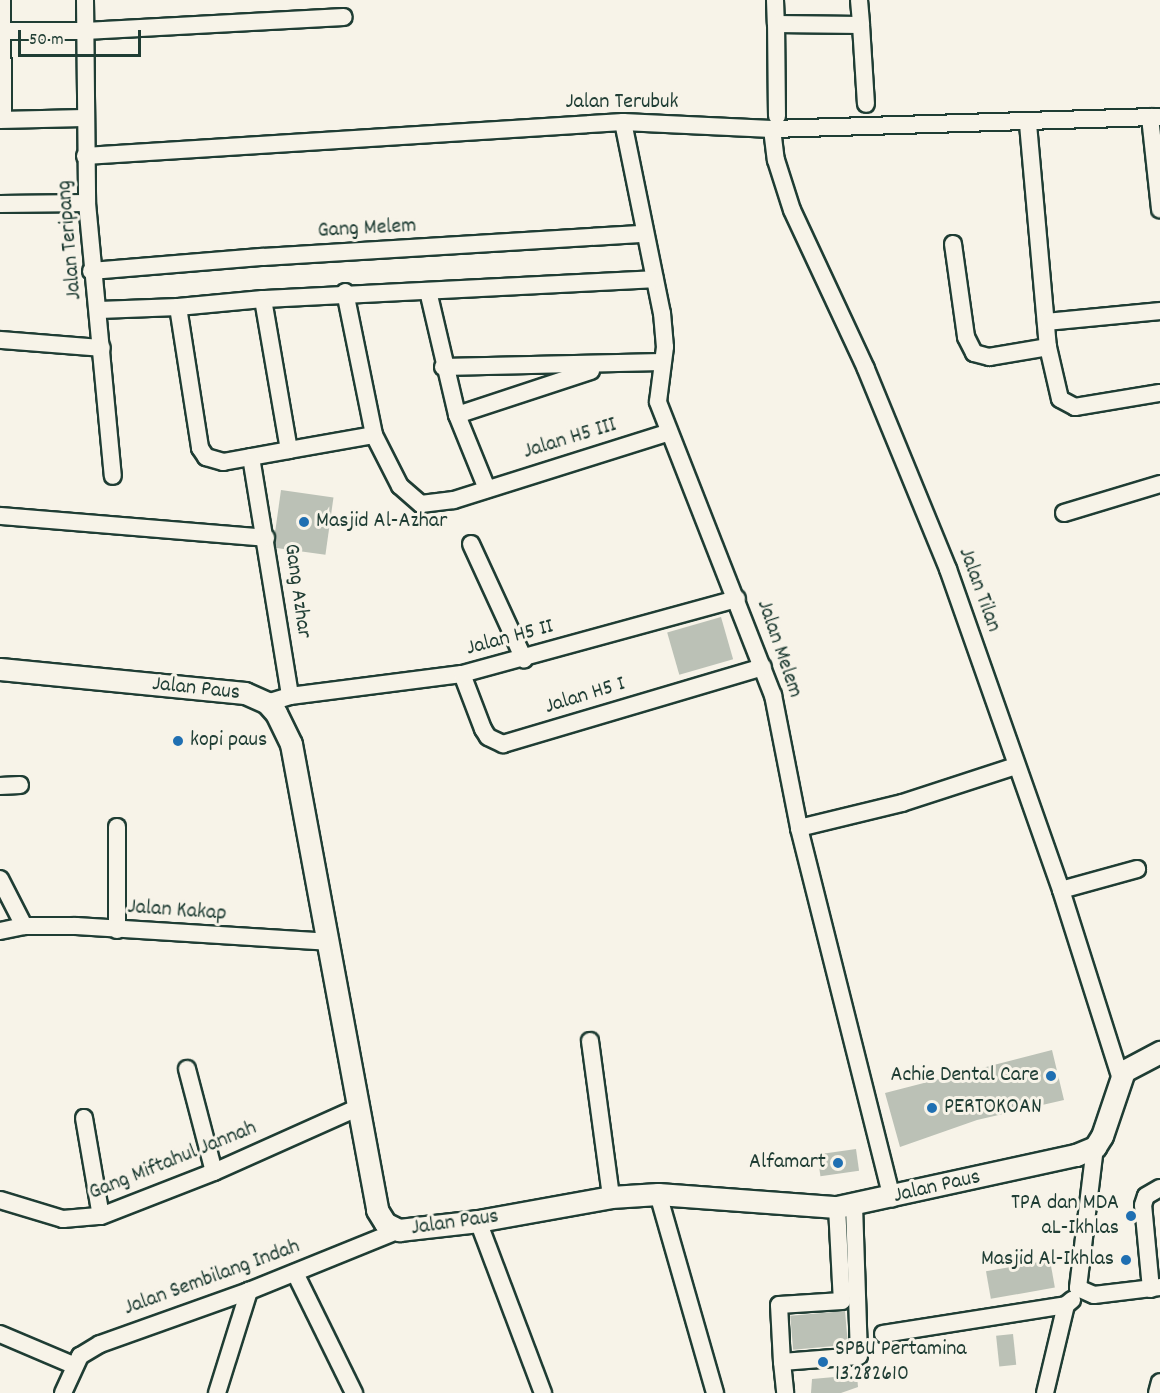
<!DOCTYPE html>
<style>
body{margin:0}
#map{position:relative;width:1160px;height:1393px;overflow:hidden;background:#f7f3e8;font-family:Dekko,sans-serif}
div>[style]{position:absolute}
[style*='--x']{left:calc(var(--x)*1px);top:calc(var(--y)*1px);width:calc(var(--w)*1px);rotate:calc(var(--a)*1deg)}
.building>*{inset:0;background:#bbc1b6;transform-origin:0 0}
.roads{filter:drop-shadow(2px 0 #1f3d34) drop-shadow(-2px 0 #1f3d34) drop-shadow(0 2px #1f3d34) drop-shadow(0 -2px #1f3d34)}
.minor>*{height:16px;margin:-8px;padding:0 8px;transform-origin:8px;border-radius:8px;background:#f7f3e8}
.major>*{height:21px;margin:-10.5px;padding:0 10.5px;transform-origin:10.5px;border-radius:10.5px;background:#f7f3e8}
.dots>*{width:16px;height:16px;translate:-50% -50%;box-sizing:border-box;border:3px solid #f7f3e8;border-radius:50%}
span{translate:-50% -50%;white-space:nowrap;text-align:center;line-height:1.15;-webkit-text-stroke:6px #f7f3e8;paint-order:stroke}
.street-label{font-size:22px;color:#1f3d34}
.poi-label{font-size:22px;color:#1f3d34}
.left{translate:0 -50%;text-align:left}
.right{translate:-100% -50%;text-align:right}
.scale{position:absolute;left:18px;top:30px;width:123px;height:27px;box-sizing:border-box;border:3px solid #1f3d34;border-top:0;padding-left:8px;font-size:18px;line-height:21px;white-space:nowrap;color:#1f3d34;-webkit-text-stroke:4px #f7f3e8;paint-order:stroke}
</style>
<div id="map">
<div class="building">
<i style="left:281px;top:490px;width:53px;height:58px;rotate:8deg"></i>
<i style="left:721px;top:617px;width:44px;height:56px;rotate:74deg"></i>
<i style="clip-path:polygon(1052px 1050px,1064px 1100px,977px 1120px,900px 1147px,885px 1093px)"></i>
<i style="left:856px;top:1149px;width:22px;height:39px;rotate:82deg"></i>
<i style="left:1050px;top:1260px;width:28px;height:65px;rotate:80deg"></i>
<i style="left:845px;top:1311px;width:34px;height:55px;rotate:85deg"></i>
<i style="left:1013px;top:1334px;width:31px;height:17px;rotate:84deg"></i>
<i style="clip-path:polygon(857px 1375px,858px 1387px,841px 1393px,811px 1393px,812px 1379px)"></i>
</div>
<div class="roads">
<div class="minor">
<i style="--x:2;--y:0;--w:112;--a:89.5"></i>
<i style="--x:85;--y:0;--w:203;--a:89.4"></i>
<i style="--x:87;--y:203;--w:274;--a:84.6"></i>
<i style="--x:775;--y:0;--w:24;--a:88"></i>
<i style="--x:859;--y:0;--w:25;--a:85"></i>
<i style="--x:0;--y:31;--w:85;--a:0"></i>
<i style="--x:85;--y:31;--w:259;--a:-3.1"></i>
<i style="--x:777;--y:116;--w:92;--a:-90.6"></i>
<i style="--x:776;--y:24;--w:85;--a:0.7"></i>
<i style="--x:861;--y:25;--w:79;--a:86.4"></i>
<i style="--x:1150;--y:117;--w:93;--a:83.8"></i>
<i style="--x:0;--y:120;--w:84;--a:-1.4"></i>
<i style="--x:623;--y:122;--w:195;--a:78.5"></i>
<i style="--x:662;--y:313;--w:34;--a:85"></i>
<i style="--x:665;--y:347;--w:55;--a:97.3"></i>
<i style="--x:658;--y:402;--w:315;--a:68.6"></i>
<i style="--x:773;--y:695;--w:136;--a:78.9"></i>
<i style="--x:799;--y:828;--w:382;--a:75.9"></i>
<i style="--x:1028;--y:124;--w:224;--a:84.9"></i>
<i style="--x:1048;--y:347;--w:53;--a:77"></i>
<i style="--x:1060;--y:399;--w:17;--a:28"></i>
<i style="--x:1075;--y:407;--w:86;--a:-9.4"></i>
<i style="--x:772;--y:129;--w:31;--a:83"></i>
<i style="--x:776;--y:160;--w:52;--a:72.3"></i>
<i style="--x:792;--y:210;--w:175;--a:65"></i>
<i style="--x:866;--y:369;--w:216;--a:67.7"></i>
<i style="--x:948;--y:569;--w:340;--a:70.6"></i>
<i style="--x:1061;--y:890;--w:195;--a:72.4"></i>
<i style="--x:85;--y:156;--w:539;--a:-3.62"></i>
<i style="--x:623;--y:122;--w:149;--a:2.7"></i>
<i style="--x:772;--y:129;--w:388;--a:-1.8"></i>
<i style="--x:0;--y:204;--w:87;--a:-0.7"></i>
<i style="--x:953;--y:244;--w:94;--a:82"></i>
<i style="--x:966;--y:337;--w:18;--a:63"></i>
<i style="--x:974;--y:353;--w:16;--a:15"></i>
<i style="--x:989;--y:357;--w:60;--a:-9.6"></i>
<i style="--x:91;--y:271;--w:173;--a:-4.7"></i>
<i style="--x:263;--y:257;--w:382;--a:-3.5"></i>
<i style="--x:428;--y:291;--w:127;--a:76.8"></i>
<i style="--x:457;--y:415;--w:80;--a:67.9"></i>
<i style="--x:345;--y:292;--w:146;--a:78.5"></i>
<i style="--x:374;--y:435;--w:57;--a:63"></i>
<i style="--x:400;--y:486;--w:28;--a:41"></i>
<i style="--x:421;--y:504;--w:33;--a:-7"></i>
<i style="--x:454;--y:500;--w:223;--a:-17.5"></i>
<i style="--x:178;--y:307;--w:85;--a:-5.4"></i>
<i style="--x:99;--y:310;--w:79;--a:-2.2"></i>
<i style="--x:178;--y:307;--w:143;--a:81.1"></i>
<i style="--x:200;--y:448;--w:11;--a:56"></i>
<i style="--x:206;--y:457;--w:18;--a:16"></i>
<i style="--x:223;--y:462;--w:67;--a:-10.3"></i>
<i style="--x:289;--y:450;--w:153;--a:-99.8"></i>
<i style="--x:263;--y:299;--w:392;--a:-2.9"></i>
<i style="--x:1046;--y:322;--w:115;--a:-5.5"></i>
<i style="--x:0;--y:340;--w:102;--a:4.5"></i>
<i style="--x:443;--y:367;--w:219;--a:-1.3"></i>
<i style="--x:457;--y:415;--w:141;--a:-18.2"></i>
<i style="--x:289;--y:450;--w:86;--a:-10"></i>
<i style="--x:251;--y:457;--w:242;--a:80.7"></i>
<i style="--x:1064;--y:513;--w:100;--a:-16.8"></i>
<i style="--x:0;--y:516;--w:267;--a:4.7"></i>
<i style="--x:471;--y:544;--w:127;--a:65.3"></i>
<i style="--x:462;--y:674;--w:59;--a:69.1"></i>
<i style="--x:483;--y:729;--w:9;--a:58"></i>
<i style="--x:488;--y:737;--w:17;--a:25"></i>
<i style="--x:503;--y:744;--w:271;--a:-16.5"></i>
<i style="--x:267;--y:703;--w:24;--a:-17"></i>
<i style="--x:290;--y:696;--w:173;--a:-7.3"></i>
<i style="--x:462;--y:674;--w:285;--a:-15.3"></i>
<i style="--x:0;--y:786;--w:20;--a:-3"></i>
<i style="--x:117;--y:827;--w:103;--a:90"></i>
<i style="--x:799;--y:828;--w:106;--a:-13.6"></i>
<i style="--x:902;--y:803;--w:120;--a:-18"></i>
<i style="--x:0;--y:879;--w:53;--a:62.9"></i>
<i style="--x:1061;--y:890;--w:79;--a:-15.4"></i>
<i style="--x:0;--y:931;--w:25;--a:-12"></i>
<i style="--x:24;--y:926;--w:52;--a:0"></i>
<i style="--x:76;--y:926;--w:252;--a:3.6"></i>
<i style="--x:590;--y:1041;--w:157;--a:82.3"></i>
<i style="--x:187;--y:1069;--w:106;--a:75.3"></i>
<i style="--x:84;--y:1118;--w:99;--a:80.2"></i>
<i style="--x:1095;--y:1147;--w:142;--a:96.9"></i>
<i style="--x:1078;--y:1288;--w:17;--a:24"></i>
<i style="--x:1094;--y:1295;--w:66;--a:-6.9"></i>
<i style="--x:658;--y:1194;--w:207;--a:74"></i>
<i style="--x:0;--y:1200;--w:66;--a:16.8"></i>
<i style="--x:63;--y:1219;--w:38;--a:-5"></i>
<i style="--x:101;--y:1216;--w:121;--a:-21.3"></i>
<i style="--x:214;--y:1172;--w:157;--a:-24.1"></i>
<i style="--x:837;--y:1207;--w:94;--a:87"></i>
<i style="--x:842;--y:1301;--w:63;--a:176.4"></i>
<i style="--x:779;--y:1305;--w:57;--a:87"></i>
<i style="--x:782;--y:1362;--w:77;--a:-4.5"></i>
<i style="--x:859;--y:1356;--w:152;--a:-91.9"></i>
<i style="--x:478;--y:1221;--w:184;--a:69.3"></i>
<i style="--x:295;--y:1273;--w:134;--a:63.8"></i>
<i style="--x:1151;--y:1289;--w:84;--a:-95.4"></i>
<i style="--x:1143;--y:1205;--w:9;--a:-72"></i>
<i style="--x:1146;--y:1196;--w:16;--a:-30"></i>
<i style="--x:0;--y:1334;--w:79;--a:23"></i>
<i style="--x:883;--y:1334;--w:185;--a:-9"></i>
<i style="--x:782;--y:1362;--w:31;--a:84"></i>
<i style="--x:63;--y:1393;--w:41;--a:-65.3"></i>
<i style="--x:80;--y:1356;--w:23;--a:-31"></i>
<i style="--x:100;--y:1344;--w:158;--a:-19.6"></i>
<i style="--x:249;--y:1291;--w:162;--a:-22.1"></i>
<i style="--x:217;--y:1393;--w:107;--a:-72.6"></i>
<i style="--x:1045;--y:1393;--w:90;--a:-76.6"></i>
<i style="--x:1066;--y:1305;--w:8;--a:-40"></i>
<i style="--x:1157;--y:1393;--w:11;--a:-75"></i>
</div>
<div class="major">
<i style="--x:0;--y:669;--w:246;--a:5.6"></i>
<i style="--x:245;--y:693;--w:24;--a:24"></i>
<i style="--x:267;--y:703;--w:13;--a:48"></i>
<i style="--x:276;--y:713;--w:34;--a:64"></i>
<i style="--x:291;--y:744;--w:474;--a:79.5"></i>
<i style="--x:377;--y:1210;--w:15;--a:58"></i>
<i style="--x:385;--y:1223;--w:16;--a:27"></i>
<i style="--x:399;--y:1230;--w:80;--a:-6.5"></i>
<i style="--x:478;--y:1221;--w:135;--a:-10.2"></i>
<i style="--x:611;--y:1197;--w:47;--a:-3.7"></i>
<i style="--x:658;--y:1194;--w:179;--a:4.2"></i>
<i style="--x:837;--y:1207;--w:245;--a:-12.3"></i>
<i style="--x:1076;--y:1155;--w:21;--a:-23"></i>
<i style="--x:1095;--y:1147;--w:13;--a:-58"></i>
<i style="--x:1102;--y:1136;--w:69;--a:-71.3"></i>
<i style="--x:1124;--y:1071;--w:41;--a:-27.8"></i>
</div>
</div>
<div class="dots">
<i style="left:304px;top:522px;background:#1f6fb2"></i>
<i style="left:178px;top:741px;background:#1f6fb2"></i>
<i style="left:1051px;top:1076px;background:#1f6fb2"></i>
<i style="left:932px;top:1108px;background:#1f6fb2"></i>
<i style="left:838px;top:1163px;background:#1f6fb2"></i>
<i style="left:1131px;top:1216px;background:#1f6fb2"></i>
<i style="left:1126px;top:1260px;background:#1f6fb2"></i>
<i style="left:823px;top:1362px;background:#1f6fb2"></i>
</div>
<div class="street-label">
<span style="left:622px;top:103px">Jalan Terubuk</span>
<span style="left:367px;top:229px;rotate:-3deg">Gang Melem</span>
<span style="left:70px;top:240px;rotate:-95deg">Jalan Teripang</span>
<span style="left:570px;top:439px;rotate:-17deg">Jalan H5 III</span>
<span style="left:979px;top:590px;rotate:70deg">Jalan Tilan</span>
<span style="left:297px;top:591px;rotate:82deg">Gang Azhar</span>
<span style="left:510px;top:638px;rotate:-15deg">Jalan H5 II</span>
<span style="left:779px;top:649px;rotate:71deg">Jalan Melem</span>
<span style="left:196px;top:689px;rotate:6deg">Jalan Paus</span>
<span style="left:585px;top:696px;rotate:-17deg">Jalan H5 I</span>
<span style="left:177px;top:911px;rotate:4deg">Jalan Kakap</span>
<span style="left:173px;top:1161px;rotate:-22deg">Gang Miftahul Jannah</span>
<span style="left:937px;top:1187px;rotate:-13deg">Jalan Paus</span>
<span style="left:455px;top:1223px;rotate:-8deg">Jalan Paus</span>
<span style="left:212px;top:1278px;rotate:-20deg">Jalan Sembilang Indah</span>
</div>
<div class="poi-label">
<span class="left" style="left:316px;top:522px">Masjid Al-Azhar</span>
<span class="left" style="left:190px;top:741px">kopi paus</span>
<span class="right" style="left:1039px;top:1076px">Achie Dental Care</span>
<span class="left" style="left:944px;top:1108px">PERTOKOAN</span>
<span class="right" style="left:826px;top:1163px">Alfamart</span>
<span class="right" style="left:1119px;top:1216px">TPA dan MDA<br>aL-Ikhlas</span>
<span class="right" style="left:1114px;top:1260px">Masjid Al-Ikhlas</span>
<span class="left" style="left:835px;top:1362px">SPBU Pertamina<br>13.282610</span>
</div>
<div class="scale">50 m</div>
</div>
